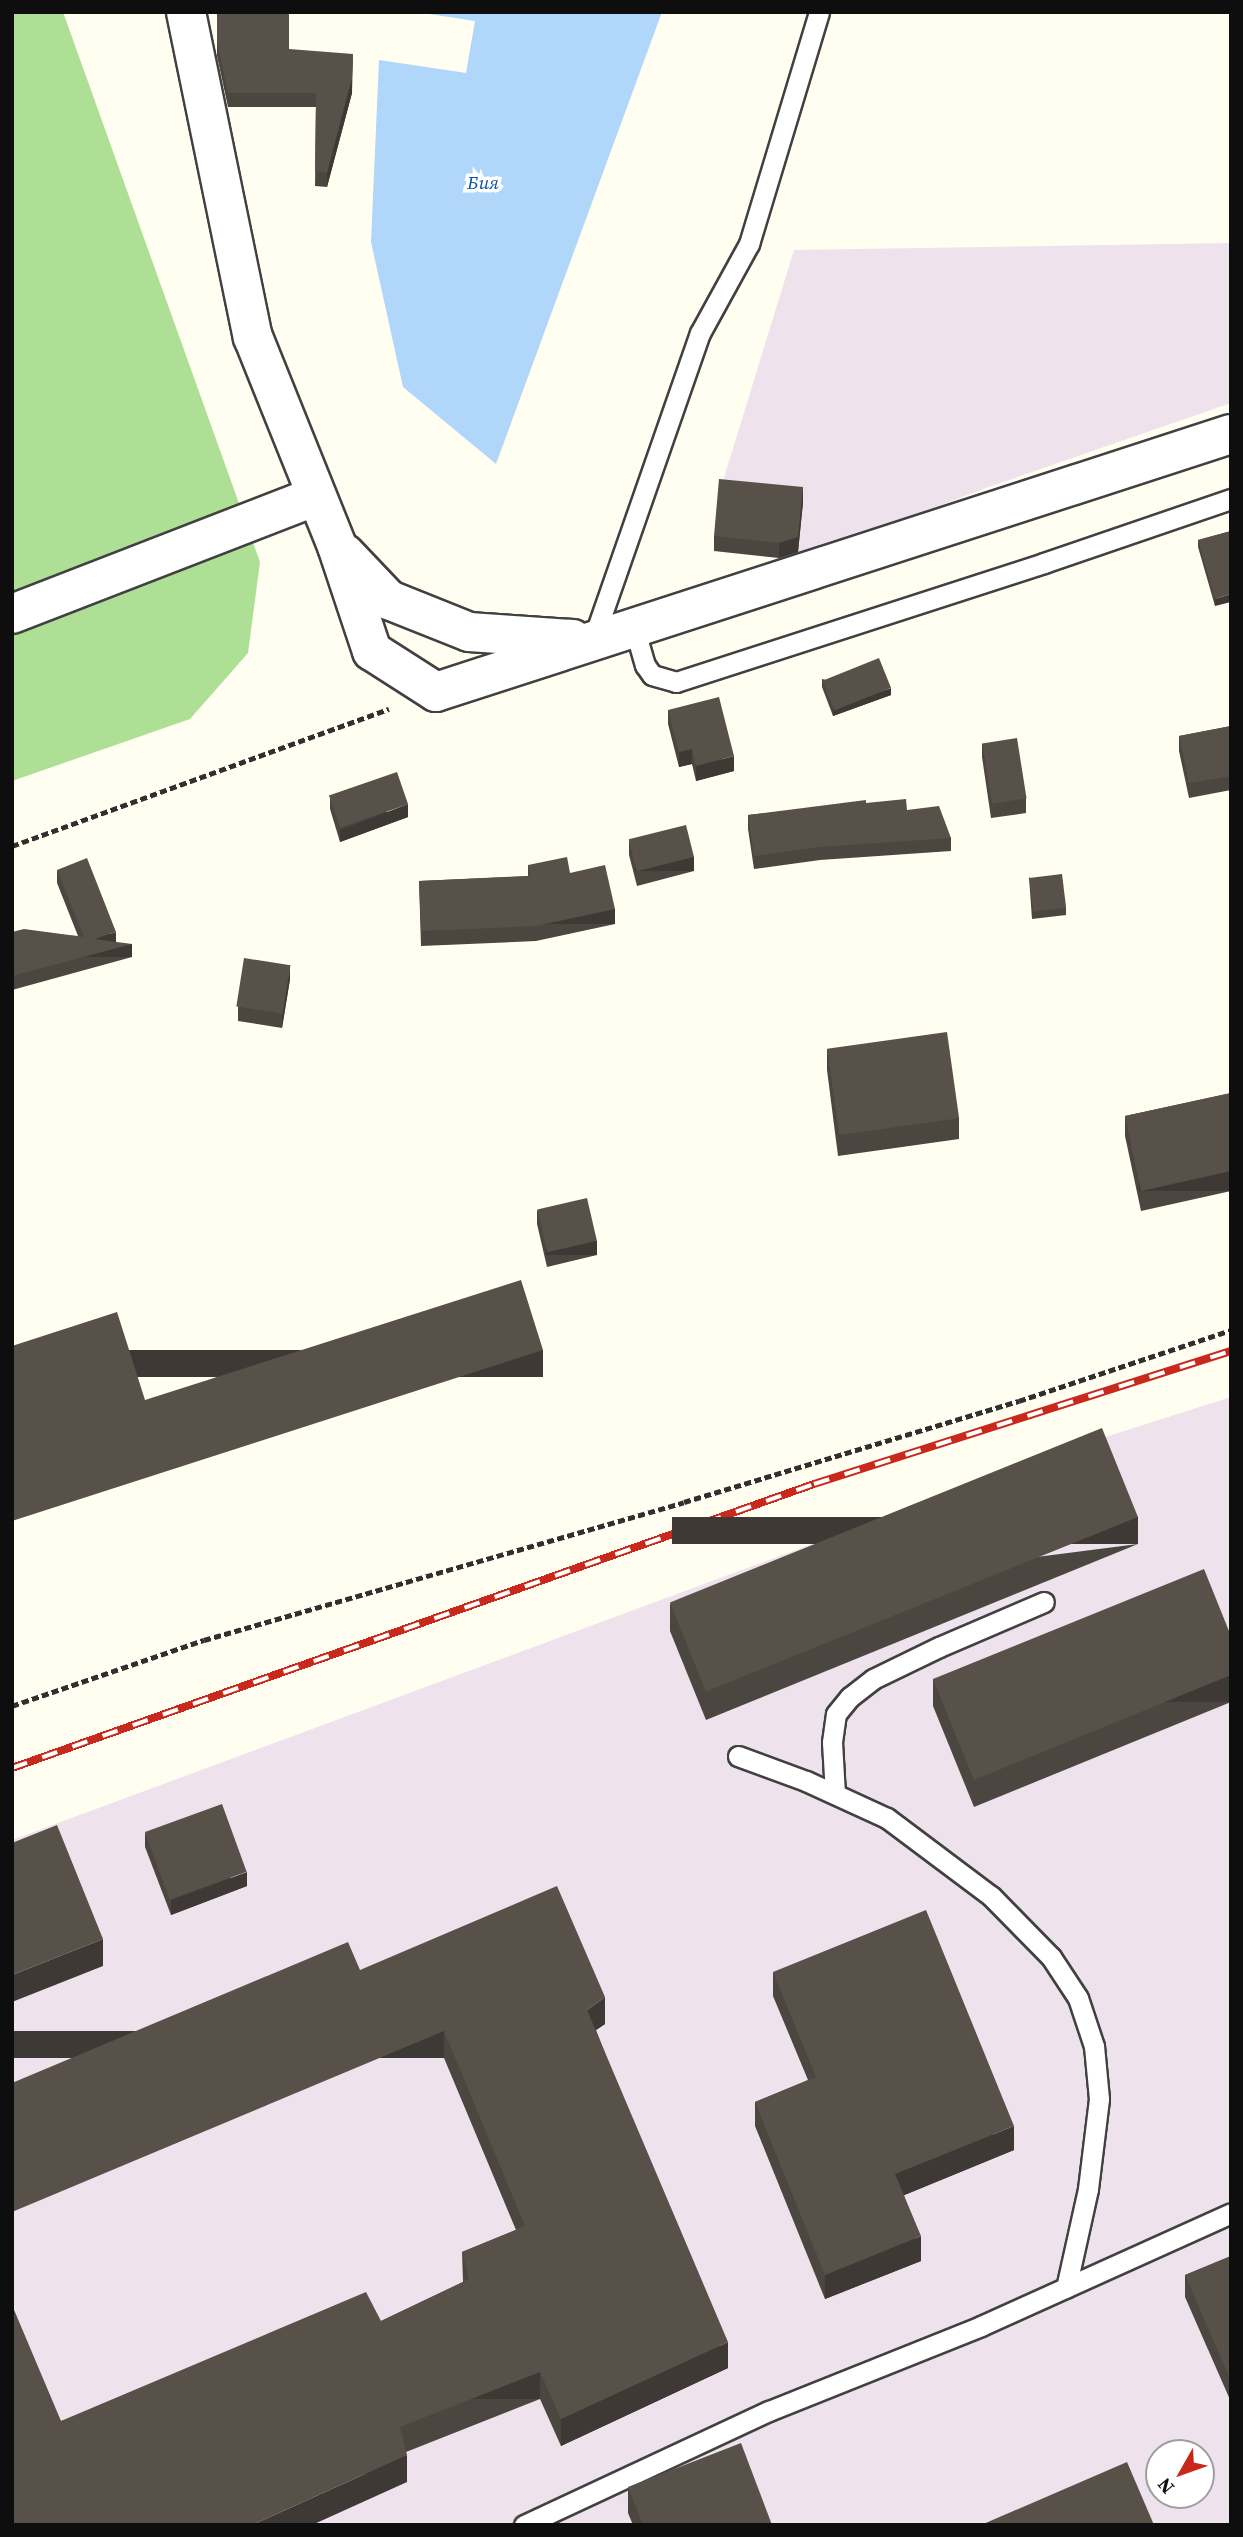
<!DOCTYPE html>
<meta charset="utf-8">
<style>
body{margin:0}
#map{position:relative;width:1243px;height:2537px;overflow:hidden;background:#fffef0;font-family:"Source Serif 4",serif}
div>[style]{position:absolute}
[style*='--x']{left:calc(var(--x)*1px);top:calc(var(--y)*1px);width:calc(var(--w)*1px);rotate:calc(var(--a)*1deg)}
.industrial>*{inset:0;background:#eee2ed}
.forest>*{inset:0;background:#addf94}
.water>*{inset:0;background:#b0d6fa}
.path>*{height:4.5px;margin-top:-2.25px;transform-origin:0;background:repeating-linear-gradient(90deg,#303030 0 7px,transparent 0 10.5px)}
.roads{filter:drop-shadow(2px 0 #414141) drop-shadow(-2px 0 #414141) drop-shadow(0 2px #414141) drop-shadow(0 -2px #414141)}
.service>*{height:19px;margin:-9.5px;padding:0 9.5px;transform-origin:9.5px;border-radius:9.5px;background:#fff}
.minor>*{height:38px;margin:-19px;padding:0 19px;transform-origin:19px;border-radius:19px;background:#fff}
.tertiary>*{height:38px;margin:-19px;padding:0 19px;transform-origin:19px;border-radius:19px;background:#fff}
.rail>*{height:8px;margin-top:-4px;transform-origin:0;background:repeating-linear-gradient(90deg,#fff 0 16px,#c9291c 0 32px);box-sizing:border-box;border-block:2px solid #c9291c}
.wall>*{inset:0;background:#4c4640}
.shaded-wall>*{inset:0;background:#3e3934;transform-origin:0 0}
.building>*{inset:0;background:#58514a;transform-origin:0 0}
span{translate:-50% -50%;white-space:nowrap;text-align:center;line-height:1.15;-webkit-text-stroke:7px #fff;paint-order:stroke}
.water-label{font-size:19px;color:#0e53aa;font-style:italic}
.frame{position:absolute;inset:0;border:14px solid #0e0e0e;pointer-events:none}
.north{position:absolute;left:1145px;top:2439px;width:70px;height:70px;box-sizing:border-box;background:#fff;border:2px solid #9f9f9f;border-radius:50%;rotate:230deg;font-size:19px;font-weight:700;line-height:28px;text-align:center;color:#0e0e0e}
.north::after{content:'';display:block;margin:auto;width:24px;height:32px;background:#c9291c;clip-path:polygon(50% 0,100% 100%,50% 72%,0 100%)}
</style>
<div id="map">
<div class="industrial">
<i style="clip-path:polygon(1231px 243px,1231px 403px,986px 488px,797px 560px,714px 551px,719px 494px,794px 250px)"></i>
<i style="clip-path:polygon(evenodd,1231px 1397px,1231px 2525px,12px 2525px,12px 1840px,1077px 1446px,1231px 1397px,1159px 2453px,1201px 2453px,1201px 2495px,1159px 2495px,1159px 2453px)"></i>
</div>
<div class="forest">
<i style="clip-path:polygon(12px 12px,63px 12px,260px 562px,248px 653px,190px 719px,12px 781px)"></i>
</div>
<div class="water">
<i style="clip-path:polygon(416px 12px,662px 12px,496px 464px,403px 387px,371px 242px,379px 60px,466px 73px,475px 21px)"></i>
</div>
<div class="path">
<i style="--x:12;--y:846;--w:401;--a:-20"></i>
<i style="--x:12;--y:1706;--w:203;--a:-19"></i>
<i style="--x:204;--y:1640;--w:499;--a:-16"></i>
<i style="--x:684;--y:1502;--w:350;--a:-16.8"></i>
<i style="--x:1019;--y:1401;--w:224;--a:-18.5"></i>
</div>
<div class="roads">
<div class="service">
<i style="--x:634;--y:627;--w:40;--a:74"></i>
<i style="--x:645;--y:665;--w:12;--a:55"></i>
<i style="--x:652;--y:675;--w:25;--a:16"></i>
<i style="--x:676;--y:682;--w:387;--a:-17.9"></i>
<i style="--x:1044;--y:563;--w:198;--a:-18.9"></i>
<i style="--x:593;--y:640;--w:325;--a:-70.8"></i>
<i style="--x:700;--y:333;--w:102;--a:-61.2"></i>
<i style="--x:749;--y:244;--w:242;--a:-73.2"></i>
<i style="--x:738;--y:1756;--w:72;--a:20.2"></i>
<i style="--x:806;--y:1781;--w:89;--a:24.6"></i>
<i style="--x:887;--y:1818;--w:130;--a:36.9"></i>
<i style="--x:991;--y:1896;--w:86;--a:45.5"></i>
<i style="--x:1051;--y:1957;--w:49;--a:56.6"></i>
<i style="--x:1078;--y:1998;--w:51;--a:71.6"></i>
<i style="--x:1094;--y:2046;--w:53;--a:84.6"></i>
<i style="--x:1099;--y:2099;--w:91;--a:97"></i>
<i style="--x:1088;--y:2189;--w:101;--a:102.5"></i>
<i style="--x:835;--y:1794;--w:52;--a:-93.3"></i>
<i style="--x:832;--y:1742;--w:28;--a:-82"></i>
<i style="--x:836;--y:1714;--w:22;--a:-51"></i>
<i style="--x:850;--y:1697;--w:29;--a:-38"></i>
<i style="--x:873;--y:1679;--w:73;--a:-25.9"></i>
<i style="--x:939;--y:1647;--w:114;--a:-23.2"></i>
<i style="--x:524;--y:2525;--w:270;--a:-25"></i>
<i style="--x:769;--y:2411;--w:228;--a:-21.8"></i>
<i style="--x:981;--y:2326;--w:274;--a:-24.3"></i>
</div>
<div class="minor">
<i style="--x:12;--y:614;--w:326;--a:-21.2"></i>
</div>
<div class="tertiary">
<i style="--x:186;--y:12;--w:332;--a:78.4"></i>
<i style="--x:253;--y:337;--w:225;--a:68.1"></i>
<i style="--x:337;--y:546;--w:111;--a:71.6"></i>
<i style="--x:372;--y:651;--w:76;--a:32.6"></i>
<i style="--x:436;--y:692;--w:836;--a:-17.98"></i>
<i style="--x:345;--y:554;--w:64;--a:46.3"></i>
<i style="--x:389;--y:600;--w:86;--a:21.8"></i>
<i style="--x:469;--y:632;--w:104;--a:3.9"></i>
</div>
</div>
<div class="rail">
<i style="--x:12;--y:1768;--w:851;--a:-19.5"></i>
<i style="--x:814;--y:1484;--w:438;--a:-17.7"></i>
</div>
<div class="wall">
<i style="clip-path:polygon(217px 12px,289px 49px,352px 93px,327px 187px,315px 186px,316px 107px,228px 107px,217px 56px)"></i>
<i style="clip-path:polygon(803px 502px,798px 552px,779px 558px,714px 551px,714px 536px)"></i>
<i style="clip-path:polygon(1231px 531px,1215px 606px,1198px 547px,1198px 540px)"></i>
<i style="clip-path:polygon(822px 679px,891px 695px,833px 716px,822px 687px)"></i>
<i style="clip-path:polygon(668px 710px,734px 771px,696px 781px,692px 764px,679px 767px,668px 724px)"></i>
<i style="clip-path:polygon(1231px 726px,1231px 790px,1189px 798px,1179px 751px,1179px 736px)"></i>
<i style="clip-path:polygon(982px 743px,1026px 798px,1026px 813px,991px 818px,982px 757px)"></i>
<i style="clip-path:polygon(330px 797px,408px 817px,340px 842px,330px 809px)"></i>
<i style="clip-path:polygon(866px 803px,907px 810px,951px 838px,951px 851px,820px 860px,754px 869px,748px 829px,748px 815px)"></i>
<i style="clip-path:polygon(629px 841px,694px 871px,637px 886px,629px 855px)"></i>
<i style="clip-path:polygon(528px 865px,570px 873px,615px 924px,536px 941px,421px 946px,419px 881px,528px 876px)"></i>
<i style="clip-path:polygon(57px 870px,116px 942px,132px 957px,12px 990px,12px 932px,78px 936px,57px 883px)"></i>
<i style="clip-path:polygon(1029px 877px,1066px 908px,1066px 915px,1032px 919px)"></i>
<i style="clip-path:polygon(290px 979px,282px 1028px,238px 1021px,238px 1007px)"></i>
<i style="clip-path:polygon(827px 1049px,959px 1118px,959px 1139px,838px 1156px,827px 1070px)"></i>
<i style="clip-path:polygon(1231px 1093px,1231px 1191px,1141px 1211px,1125px 1136px,1125px 1116px)"></i>
<i style="clip-path:polygon(537px 1210px,597px 1255px,547px 1267px,537px 1224px)"></i>
<i style="clip-path:polygon(1138px 1544px,706px 1720px,670px 1631px,670px 1604px)"></i>
<i style="clip-path:polygon(1231px 1636px,1231px 1702px,974px 1807px,933px 1706px,933px 1679px)"></i>
<i style="clip-path:polygon(145px 1833px,247px 1886px,171px 1915px,145px 1847px)"></i>
<i style="clip-path:polygon(360px 1970px,605px 2024px,596px 2030px,728px 2368px,561px 2446px,540px 2399px,406px 2452px,407px 2482px,61px 2421px,381px 2321px,463px 2282px,462px 2252px,516px 2230px,444px 2058px)"></i>
<i style="clip-path:polygon(773px 1972px,1014px 2150px,904px 2195px,921px 2261px,825px 2299px,755px 2126px,755px 2102px,808px 2080px,773px 1996px)"></i>
<i style="clip-path:polygon(1231px 2256px,1231px 2402px,1185px 2297px,1185px 2275px)"></i>
<i style="clip-path:polygon(628px 2487px,772px 2525px,633px 2525px,628px 2513px)"></i>
</div>
<div class="shaded-wall">
<i style="clip-path:polygon(353px 54px,352px 93px,327px 187px,327px 173px)"></i>
<i style="clip-path:polygon(803px 487px,803px 502px,798px 552px,779px 558px,779px 543px)"></i>
<i style="clip-path:polygon(1231px 594px,1231px 602px,1215px 606px,1215px 599px)"></i>
<i style="clip-path:polygon(891px 688px,891px 695px,833px 716px,833px 708px)"></i>
<i style="clip-path:polygon(692px 749px,692px 764px,679px 767px,679px 752px)"></i>
<i style="clip-path:polygon(734px 756px,734px 771px,696px 781px,696px 766px)"></i>
<i style="clip-path:polygon(408px 804px,408px 817px,340px 842px,340px 830px)"></i>
<i style="left:694px;top:857px;width:14px;height:59px;rotate:90deg"></i>
<i style="left:615px;top:909px;width:15px;height:81px;rotate:90deg"></i>
<i style="clip-path:polygon(116px 932px,116px 945px,94px 939px)"></i>
<i style="left:132px;top:944px;width:13px;height:124px;rotate:90deg"></i>
<i style="clip-path:polygon(290px 965px,290px 979px,282px 1028px,282px 1013px)"></i>
<i style="left:1231px;top:1171px;width:20px;height:92px;rotate:90deg"></i>
<i style="left:597px;top:1241px;width:14px;height:51px;rotate:90deg"></i>
<i style="left:543px;top:1350px;width:27px;height:558px;rotate:90deg"></i>
<i style="left:1138px;top:1517px;width:27px;height:466px;rotate:90deg"></i>
<i style="left:1231px;top:1675px;width:27px;height:278px;rotate:90deg"></i>
<i style="clip-path:polygon(247px 1872px,247px 1886px,171px 1915px,171px 1900px)"></i>
<i style="clip-path:polygon(103px 1939px,103px 1966px,12px 2002px,12px 1975px)"></i>
<i style="clip-path:polygon(605px 1997px,605px 2024px,587px 2036px,587px 2010px)"></i>
<i style="left:444px;top:2031px;width:27px;height:468px;rotate:90deg"></i>
<i style="clip-path:polygon(1014px 2126px,1014px 2150px,895px 2199px,895px 2174px)"></i>
<i style="clip-path:polygon(921px 2236px,921px 2261px,825px 2299px,825px 2275px)"></i>
<i style="clip-path:polygon(728px 2342px,728px 2368px,561px 2446px,561px 2419px)"></i>
<i style="left:540px;top:2372px;width:27px;height:150px;rotate:90deg"></i>
<i style="clip-path:polygon(407px 2455px,407px 2482px,312px 2525px,252px 2525px)"></i>
</div>
<div class="building">
<i style="clip-path:polygon(217px 12px,289px 12px,289px 49px,353px 54px,352px 78px,327px 173px,315px 171px,316px 93px,228px 93px,217px 42px)"></i>
<i style="clip-path:polygon(719px 479px,803px 487px,798px 537px,779px 543px,714px 536px)"></i>
<i style="clip-path:polygon(1231px 531px,1231px 594px,1215px 599px,1198px 540px)"></i>
<i style="left:879px;top:658px;width:32px;height:61px;rotate:68deg"></i>
<i style="clip-path:polygon(719px 697px,734px 756px,696px 766px,692px 749px,679px 752px,668px 710px)"></i>
<i style="clip-path:polygon(1231px 726px,1231px 776px,1189px 783px,1179px 736px)"></i>
<i style="left:1017px;top:738px;width:61px;height:35px;rotate:81deg"></i>
<i style="left:397px;top:772px;width:34px;height:72px;rotate:71deg"></i>
<i style="clip-path:polygon(906px 799px,907px 810px,939px 806px,951px 838px,820px 847px,754px 856px,748px 815px,866px 800px,866px 803px)"></i>
<i style="left:686px;top:825px;width:33px;height:59px;rotate:76deg"></i>
<i style="clip-path:polygon(567px 857px,570px 873px,605px 865px,615px 909px,536px 926px,421px 931px,419px 881px,530px 876px,528px 865px)"></i>
<i style="clip-path:polygon(87px 858px,116px 932px,94px 939px,132px 944px,12px 976px,12px 932px,24px 929px,84px 937px,57px 870px)"></i>
<i style="left:1062px;top:874px;width:34px;height:33px;rotate:83deg"></i>
<i style="left:244px;top:958px;width:47px;height:49px;rotate:9deg"></i>
<i style="left:947px;top:1032px;width:87px;height:121px;rotate:82deg"></i>
<i style="clip-path:polygon(1231px 1093px,1231px 1171px,1141px 1191px,1125px 1116px)"></i>
<i style="left:587px;top:1198px;width:44px;height:51px;rotate:77deg"></i>
<i style="clip-path:polygon(521px 1280px,543px 1350px,12px 1521px,12px 1346px,117px 1312px,145px 1400px)"></i>
<i style="left:1102px;top:1428px;width:96px;height:466px;rotate:68deg"></i>
<i style="clip-path:polygon(1204px 1569px,1231px 1636px,1231px 1675px,974px 1780px,933px 1679px)"></i>
<i style="left:222px;top:1804px;width:72px;height:82px;rotate:70deg"></i>
<i style="clip-path:polygon(57px 1825px,103px 1939px,12px 1975px,12px 1843px)"></i>
<i style="clip-path:polygon(557px 1886px,605px 1997px,587px 2010px,728px 2342px,561px 2419px,540px 2372px,400px 2427px,407px 2455px,252px 2525px,12px 2525px,12px 2305px,61px 2421px,366px 2292px,381px 2321px,469px 2279px,462px 2252px,525px 2226px,444px 2031px,12px 2212px,12px 2083px,348px 1942px,360px 1970px)"></i>
<i style="clip-path:polygon(926px 1910px,1014px 2126px,895px 2174px,921px 2236px,825px 2275px,755px 2102px,816px 2077px,773px 1972px)"></i>
<i style="clip-path:polygon(1231px 2256px,1231px 2381px,1185px 2275px)"></i>
<i style="clip-path:polygon(741px 2443px,772px 2525px,643px 2525px,628px 2487px)"></i>
<i style="clip-path:polygon(1127px 2462px,1154px 2525px,981px 2525px)"></i>
</div>
<div class="water-label">
<span style="left:483px;top:183px">Бия</span>
</div>
<div class="frame"></div>
<div class="north">N</div>
</div>
